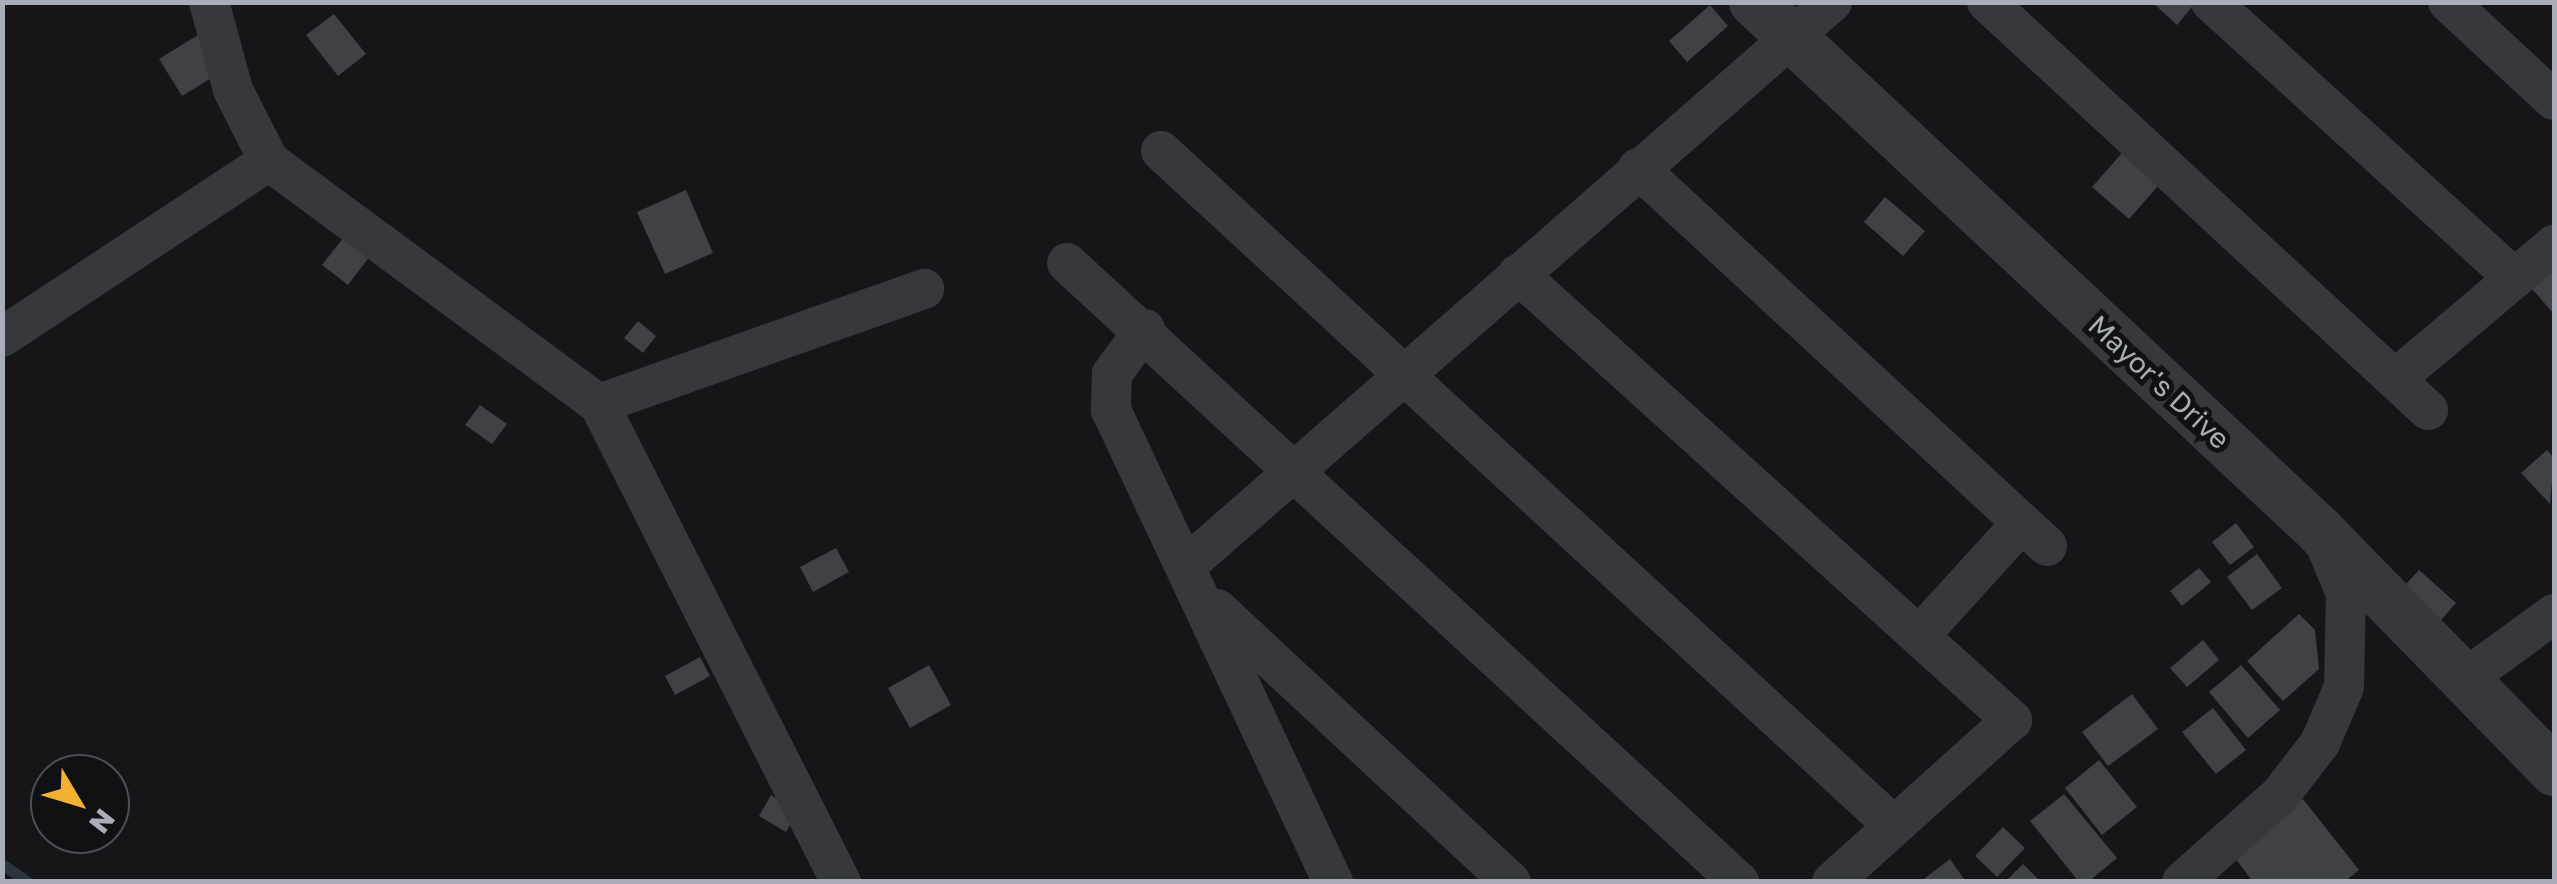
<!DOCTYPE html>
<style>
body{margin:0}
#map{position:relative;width:2557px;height:884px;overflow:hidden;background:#161618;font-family:"Golos Text",sans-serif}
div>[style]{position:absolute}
.stream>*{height:11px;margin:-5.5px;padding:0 5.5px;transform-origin:5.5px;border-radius:5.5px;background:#2c353c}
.building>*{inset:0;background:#404145}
.minor>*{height:40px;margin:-20px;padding:0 20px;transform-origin:20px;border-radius:20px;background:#37383d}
.tertiary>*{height:50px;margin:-25px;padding:0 25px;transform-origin:25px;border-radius:25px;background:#37383d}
span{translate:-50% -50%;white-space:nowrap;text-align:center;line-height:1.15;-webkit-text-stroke:10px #111113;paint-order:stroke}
.street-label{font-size:28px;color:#a8adb8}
.frame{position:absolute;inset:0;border:5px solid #a8adb8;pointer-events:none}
.north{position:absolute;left:30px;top:754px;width:100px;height:100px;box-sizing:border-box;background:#111113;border:2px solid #4d4f55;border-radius:50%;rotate:128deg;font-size:28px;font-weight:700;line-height:40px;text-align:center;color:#a8adb8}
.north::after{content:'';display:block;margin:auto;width:35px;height:45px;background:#f2b134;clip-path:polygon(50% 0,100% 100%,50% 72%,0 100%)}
</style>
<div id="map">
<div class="stream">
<div style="left:2px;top:864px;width:32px;rotate:35deg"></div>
</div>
<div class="building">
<div style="clip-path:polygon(2152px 2px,2196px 2px,2177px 25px)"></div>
<div style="clip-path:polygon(1710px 5px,1728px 26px,1687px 62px,1669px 41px)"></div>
<div style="clip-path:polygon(334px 14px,366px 54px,338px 76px,306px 35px)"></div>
<div style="clip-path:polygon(203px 32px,226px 69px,182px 96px,159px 59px)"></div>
<div style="clip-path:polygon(2122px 153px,2159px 185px,2129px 219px,2092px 187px)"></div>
<div style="clip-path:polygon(686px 190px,713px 253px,665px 274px,637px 212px)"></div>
<div style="clip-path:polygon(1885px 197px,1925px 231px,1903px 256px,1864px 222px)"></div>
<div style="clip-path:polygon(348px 232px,373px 252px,348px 285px,322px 265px)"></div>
<div style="clip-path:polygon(2554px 255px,2554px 314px,2525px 281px)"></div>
<div style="clip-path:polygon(638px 321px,656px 336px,643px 353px,624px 338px)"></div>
<div style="clip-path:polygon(480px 405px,507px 424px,492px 444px,465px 425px)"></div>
<div style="clip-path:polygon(2547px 450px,2554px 458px,2550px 504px,2521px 473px)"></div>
<div style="clip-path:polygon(2236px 523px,2254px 547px,2230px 565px,2212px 542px)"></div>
<div style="clip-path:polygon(836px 548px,849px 572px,813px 592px,800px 567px)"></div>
<div style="clip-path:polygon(2257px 554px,2282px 588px,2252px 610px,2227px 577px)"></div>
<div style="clip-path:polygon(2199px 568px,2211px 582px,2182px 606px,2170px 591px)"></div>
<div style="clip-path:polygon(2419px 570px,2456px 603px,2433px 629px,2396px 595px)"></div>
<div style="clip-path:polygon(2299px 614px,2315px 630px,2319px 669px,2283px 701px,2247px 661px)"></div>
<div style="clip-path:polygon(2203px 640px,2219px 660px,2187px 687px,2170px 668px)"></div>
<div style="clip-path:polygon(700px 657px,710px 676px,675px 695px,665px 676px)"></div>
<div style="clip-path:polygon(929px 665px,951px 705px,910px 728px,888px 688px)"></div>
<div style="clip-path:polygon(2241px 665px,2280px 710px,2248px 738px,2209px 692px)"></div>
<div style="clip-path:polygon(2132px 694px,2158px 729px,2108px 766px,2082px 732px)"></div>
<div style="clip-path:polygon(2213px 708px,2246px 750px,2216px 774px,2182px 732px)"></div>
<div style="clip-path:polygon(2099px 760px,2137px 807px,2102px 835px,2065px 788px)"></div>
<div style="clip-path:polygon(2064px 794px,2117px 858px,2088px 882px,2079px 882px,2030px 821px)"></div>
<div style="clip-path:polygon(771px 795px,798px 811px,786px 832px,759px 816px)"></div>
<div style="clip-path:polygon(2303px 799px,2359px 870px,2344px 882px,2253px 882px,2232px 854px)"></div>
<div style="clip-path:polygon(2003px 827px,2025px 848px,1997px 877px,1975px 856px)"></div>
<div style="clip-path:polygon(1950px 859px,1966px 882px,1920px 882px)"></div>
<div style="clip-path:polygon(2023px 864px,2041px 882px,2008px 879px)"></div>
</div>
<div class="minor">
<div style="left:209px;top:2px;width:91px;rotate:74.7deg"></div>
<div style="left:233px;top:90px;width:80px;rotate:63.1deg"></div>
<div style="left:269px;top:161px;width:410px;rotate:36.4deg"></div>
<div style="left:599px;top:404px;width:536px;rotate:63.15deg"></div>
<div style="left:1987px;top:2px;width:601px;rotate:42.77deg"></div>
<div style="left:2211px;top:2px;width:411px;rotate:42.3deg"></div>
<div style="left:2448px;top:2px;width:144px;rotate:42.8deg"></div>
<div style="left:1161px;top:151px;width:996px;rotate:42.64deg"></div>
<div style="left:1638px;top:168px;width:557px;rotate:42.74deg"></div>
<div style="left:1067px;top:263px;width:914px;rotate:42.65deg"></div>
<div style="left:1518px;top:274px;width:666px;rotate:42.08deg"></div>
<div style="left:2012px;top:720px;width:242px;rotate:138deg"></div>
<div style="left:1145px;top:329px;width:56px;rotate:126.3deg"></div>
<div style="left:1112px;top:374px;width:36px;rotate:92deg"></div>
<div style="left:1111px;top:410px;width:522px;rotate:64.81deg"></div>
<div style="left:2px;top:337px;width:320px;rotate:-33.4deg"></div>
<div style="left:2400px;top:375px;width:202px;rotate:-40.2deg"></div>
<div style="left:599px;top:404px;width:345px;rotate:-19.5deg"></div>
<div style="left:1188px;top:564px;width:855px;rotate:-41.11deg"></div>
<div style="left:1217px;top:609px;width:401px;rotate:42.9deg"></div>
<div style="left:1919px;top:636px;width:153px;rotate:-47.7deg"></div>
<div style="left:2470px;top:675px;width:104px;rotate:-36deg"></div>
<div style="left:2182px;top:882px;width:131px;rotate:-41.6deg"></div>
<div style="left:2280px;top:795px;width:66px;rotate:-52.4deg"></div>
<div style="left:2320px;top:743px;width:61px;rotate:-66.8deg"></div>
<div style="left:2344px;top:687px;width:93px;rotate:-88.8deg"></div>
<div style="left:2346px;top:594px;width:55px;rotate:-112.4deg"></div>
</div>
<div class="tertiary">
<div style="left:1754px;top:2px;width:773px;rotate:43.06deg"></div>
<div style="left:2319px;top:530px;width:337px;rotate:45.7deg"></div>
</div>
<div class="street-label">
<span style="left:2159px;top:382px;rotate:43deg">Mayor's Drive</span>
</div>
<div class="frame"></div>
<div class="north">N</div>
</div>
